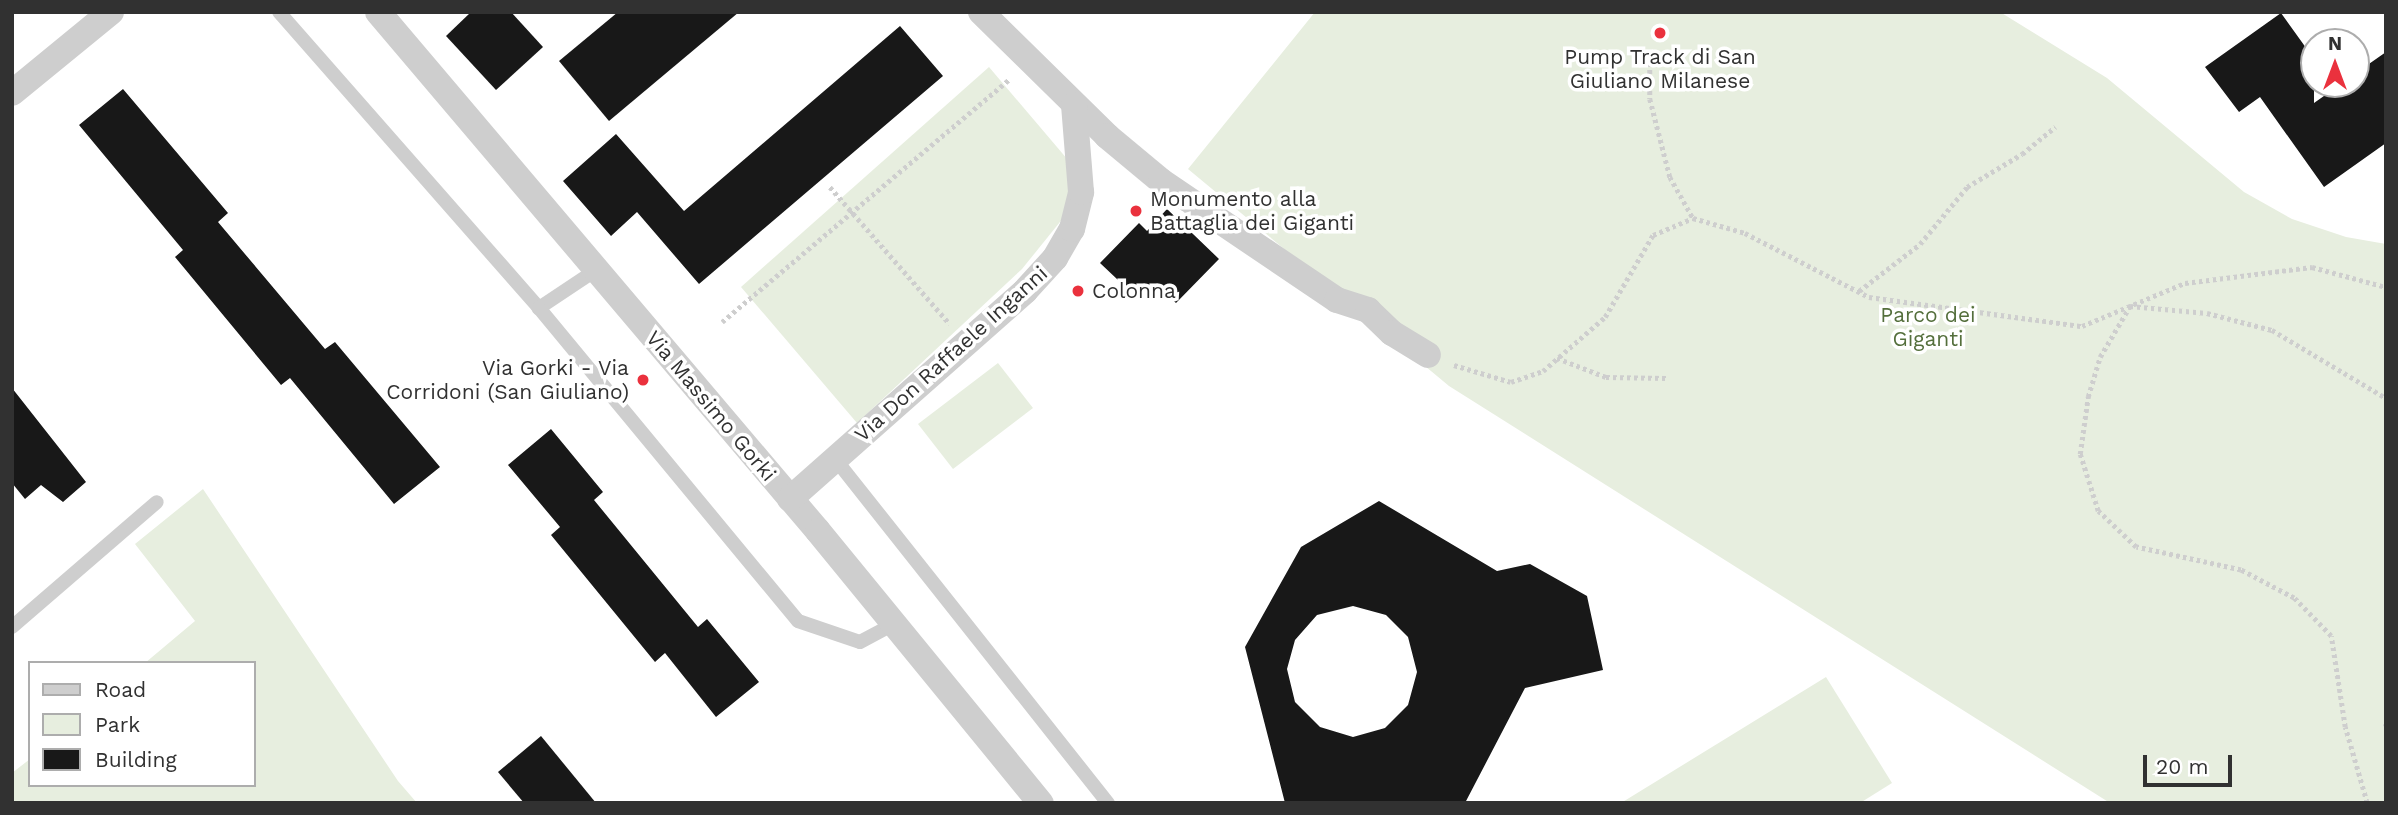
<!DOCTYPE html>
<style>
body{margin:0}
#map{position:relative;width:2398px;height:815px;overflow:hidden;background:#fff;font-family:"Work Sans",sans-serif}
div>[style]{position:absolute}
.green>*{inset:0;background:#e7eedf}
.building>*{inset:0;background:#181818}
.path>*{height:4.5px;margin-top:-2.25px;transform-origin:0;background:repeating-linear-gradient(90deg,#cecece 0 3.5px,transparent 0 7px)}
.service>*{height:14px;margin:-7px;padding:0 7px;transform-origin:7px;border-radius:7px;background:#cecece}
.minor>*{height:26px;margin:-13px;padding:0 13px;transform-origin:13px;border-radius:13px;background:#cecece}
.dots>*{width:19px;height:19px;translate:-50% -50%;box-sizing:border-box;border:4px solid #fff;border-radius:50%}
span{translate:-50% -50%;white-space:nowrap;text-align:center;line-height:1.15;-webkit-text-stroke:7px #fff;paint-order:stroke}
.poi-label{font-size:21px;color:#313131}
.left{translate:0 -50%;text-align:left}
.right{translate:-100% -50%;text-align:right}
.park-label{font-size:21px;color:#546f3c}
.street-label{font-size:21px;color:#313131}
.frame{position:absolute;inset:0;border:14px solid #313131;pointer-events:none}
.legend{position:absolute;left:28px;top:661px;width:228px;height:126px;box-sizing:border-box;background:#fff;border:2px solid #adadad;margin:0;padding:9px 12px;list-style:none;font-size:21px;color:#313131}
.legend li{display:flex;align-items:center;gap:14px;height:35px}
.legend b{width:35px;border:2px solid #adadad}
.north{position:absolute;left:2300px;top:28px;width:70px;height:70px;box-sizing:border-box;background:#fff;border:2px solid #adadad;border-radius:50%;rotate:0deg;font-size:19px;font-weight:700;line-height:28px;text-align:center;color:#313131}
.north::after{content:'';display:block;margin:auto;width:24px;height:32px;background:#ea313d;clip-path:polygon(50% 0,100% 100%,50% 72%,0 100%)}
.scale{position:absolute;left:2143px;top:755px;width:89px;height:32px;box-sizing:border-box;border:4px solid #313131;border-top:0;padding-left:9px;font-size:21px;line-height:24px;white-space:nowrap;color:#313131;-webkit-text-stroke:5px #fff;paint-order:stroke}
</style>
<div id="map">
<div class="green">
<div style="clip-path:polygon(1315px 12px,2000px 12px,2107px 78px,2244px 192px,2292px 219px,2346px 237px,2386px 244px,2386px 803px,2110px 803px,1449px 386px,1188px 169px)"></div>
<div style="clip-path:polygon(989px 67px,1068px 160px,1072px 180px,1064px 217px,1022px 269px,857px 423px,741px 287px)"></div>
<div style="clip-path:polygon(998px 363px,1033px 408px,953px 469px,918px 424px)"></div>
<div style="clip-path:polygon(203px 489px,398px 781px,417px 803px,12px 803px,12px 773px,30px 759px,30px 785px,254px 785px,254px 663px,145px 663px,195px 621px,135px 544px)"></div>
<div style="clip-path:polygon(1826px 677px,1892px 783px,1860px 803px,1621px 803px)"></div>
</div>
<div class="building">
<div style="clip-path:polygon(471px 12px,511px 12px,543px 47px,496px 90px,446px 36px)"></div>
<div style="clip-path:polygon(618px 12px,739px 12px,609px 121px,559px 61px)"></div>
<div style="clip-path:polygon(2281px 13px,2314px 59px,2314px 103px,2341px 84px,2356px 84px,2356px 73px,2386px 52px,2386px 143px,2324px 187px,2260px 97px,2239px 112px,2205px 67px)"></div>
<div style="clip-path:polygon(900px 26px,943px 76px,699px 284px,637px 212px,611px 236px,563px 181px,616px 134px,684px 211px)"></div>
<div style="clip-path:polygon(123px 89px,228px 213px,218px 222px,325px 349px,335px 342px,440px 467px,394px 504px,290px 378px,281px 385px,175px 257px,183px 250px,79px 125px)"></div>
<div style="clip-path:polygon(1167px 209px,1219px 259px,1176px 303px,1164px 292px,1155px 301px,1144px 289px,1136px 297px,1100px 263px,1139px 223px,1147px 231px)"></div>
<div style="clip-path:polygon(12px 388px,86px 482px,63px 502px,41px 485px,25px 499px,12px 483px)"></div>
<div style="clip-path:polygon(551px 429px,603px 492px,594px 500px,698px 627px,707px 619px,759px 682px,716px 717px,665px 653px,655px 662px,551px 535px,560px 527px,508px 465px)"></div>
<div style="clip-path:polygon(evenodd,1379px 501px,1497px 571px,1530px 564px,1587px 596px,1603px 670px,1525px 688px,1465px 803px,1285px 803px,1245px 647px,1301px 547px,1379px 501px,1353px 606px,1386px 615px,1408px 637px,1417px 672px,1408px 705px,1385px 728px,1353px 737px,1320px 727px,1295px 702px,1287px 669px,1295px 640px,1317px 615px,1353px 606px)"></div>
<div style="clip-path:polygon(541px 736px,596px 803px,524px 803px,498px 772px)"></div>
</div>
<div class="path">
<div style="left:1650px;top:63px;width:36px;rotate:90deg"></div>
<div style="left:1650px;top:99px;width:81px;rotate:75.6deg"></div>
<div style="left:1670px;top:177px;width:47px;rotate:60.7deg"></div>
<div style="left:830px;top:187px;width:182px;rotate:48.8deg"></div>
<div style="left:1859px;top:291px;width:77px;rotate:-37.6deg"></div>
<div style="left:1920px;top:244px;width:74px;rotate:-50.5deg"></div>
<div style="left:1967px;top:187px;width:64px;rotate:-31deg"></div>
<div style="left:2022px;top:154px;width:43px;rotate:-39.3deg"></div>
<div style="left:722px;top:322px;width:377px;rotate:-40.2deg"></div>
<div style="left:1557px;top:358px;width:53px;rotate:21.2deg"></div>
<div style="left:1606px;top:377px;width:60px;rotate:1deg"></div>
<div style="left:1454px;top:365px;width:59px;rotate:16.6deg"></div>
<div style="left:1511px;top:382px;width:34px;rotate:-19deg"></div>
<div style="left:1543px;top:371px;width:82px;rotate:-41.1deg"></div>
<div style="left:1605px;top:317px;width:95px;rotate:-59.7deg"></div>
<div style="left:1653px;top:235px;width:43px;rotate:-23deg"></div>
<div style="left:1693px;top:218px;width:54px;rotate:16.1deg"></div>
<div style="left:1745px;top:233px;width:140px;rotate:27.3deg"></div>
<div style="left:1869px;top:297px;width:215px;rotate:7.8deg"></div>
<div style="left:2082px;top:326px;width:112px;rotate:-22.7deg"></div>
<div style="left:2185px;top:283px;width:128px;rotate:-7.2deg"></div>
<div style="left:2312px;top:267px;width:77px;rotate:15.1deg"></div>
<div style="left:2386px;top:724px;width:2px;rotate:90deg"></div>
<div style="left:2367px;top:803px;width:79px;rotate:-106.1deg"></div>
<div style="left:2345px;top:727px;width:92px;rotate:-98.7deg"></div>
<div style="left:2331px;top:636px;width:53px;rotate:-134.2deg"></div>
<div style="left:2294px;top:598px;width:60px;rotate:-152.2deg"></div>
<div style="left:2241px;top:570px;width:107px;rotate:-167.6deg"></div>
<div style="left:2136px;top:547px;width:52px;rotate:-136.5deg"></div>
<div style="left:2098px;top:511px;width:60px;rotate:-107.5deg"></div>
<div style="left:2080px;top:454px;width:58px;rotate:-82deg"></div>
<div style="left:2088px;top:397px;width:42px;rotate:-73.3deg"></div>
<div style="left:2100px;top:357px;width:59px;rotate:-59.5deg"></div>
<div style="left:2130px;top:306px;width:77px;rotate:5.2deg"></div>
<div style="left:2207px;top:313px;width:67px;rotate:14.7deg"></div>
<div style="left:2272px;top:330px;width:133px;rotate:30.8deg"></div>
</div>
<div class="service">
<div style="left:279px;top:12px;width:394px;rotate:48.7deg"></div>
<div style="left:596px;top:270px;width:69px;rotate:146.3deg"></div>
<div style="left:539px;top:308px;width:406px;rotate:50.4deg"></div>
<div style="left:798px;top:621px;width:65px;rotate:18.7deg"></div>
<div style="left:860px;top:642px;width:38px;rotate:-28deg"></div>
<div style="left:836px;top:460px;width:438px;rotate:51.6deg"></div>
<div style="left:12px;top:627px;width:191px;rotate:-40.8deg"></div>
</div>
<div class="minor">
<div style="left:378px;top:12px;width:680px;rotate:49.71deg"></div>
<div style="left:818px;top:531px;width:352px;rotate:50.7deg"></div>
<div style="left:981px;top:12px;width:177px;rotate:44.5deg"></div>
<div style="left:1107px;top:136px;width:70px;rotate:39.8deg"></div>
<div style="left:1161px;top:181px;width:212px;rotate:34.1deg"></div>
<div style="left:1337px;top:300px;width:33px;rotate:18deg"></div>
<div style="left:1368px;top:310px;width:33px;rotate:44deg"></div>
<div style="left:1392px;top:333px;width:42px;rotate:31.4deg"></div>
<div style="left:12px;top:93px;width:128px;rotate:-39.3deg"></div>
<div style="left:790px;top:499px;width:314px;rotate:-41.5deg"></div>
<div style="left:1025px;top:291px;width:45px;rotate:-47.7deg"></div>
<div style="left:1055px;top:258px;width:34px;rotate:-60deg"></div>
<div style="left:1072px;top:229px;width:38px;rotate:-76deg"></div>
<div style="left:1081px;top:192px;width:87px;rotate:-94.6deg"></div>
</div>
<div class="dots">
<div style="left:1660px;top:33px;background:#ea313d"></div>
<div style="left:1136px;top:211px;background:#ea313d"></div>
<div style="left:1078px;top:291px;background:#ea313d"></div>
<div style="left:643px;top:380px;background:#ea313d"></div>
</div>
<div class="poi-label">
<span style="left:1660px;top:69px">Pump Track di San<br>Giuliano Milanese</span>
<span class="left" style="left:1150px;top:211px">Monumento alla<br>Battaglia dei Giganti</span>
<span class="left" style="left:1092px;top:291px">Colonna</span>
<span class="right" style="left:629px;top:380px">Via Gorki - Via<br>Corridoni (San Giuliano)</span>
</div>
<div class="park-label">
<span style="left:1928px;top:327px">Parco dei<br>Giganti</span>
</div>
<div class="street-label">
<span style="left:951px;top:354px;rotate:-42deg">Via Don Raffaele Inganni</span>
<span style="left:711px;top:406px;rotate:50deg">Via Massimo Gorki</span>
</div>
<div class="frame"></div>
<ul class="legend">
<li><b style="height:9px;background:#cecece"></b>Road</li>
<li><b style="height:19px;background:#e7eedf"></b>Park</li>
<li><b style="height:19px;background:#181818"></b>Building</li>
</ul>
<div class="north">N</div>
<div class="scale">20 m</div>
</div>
